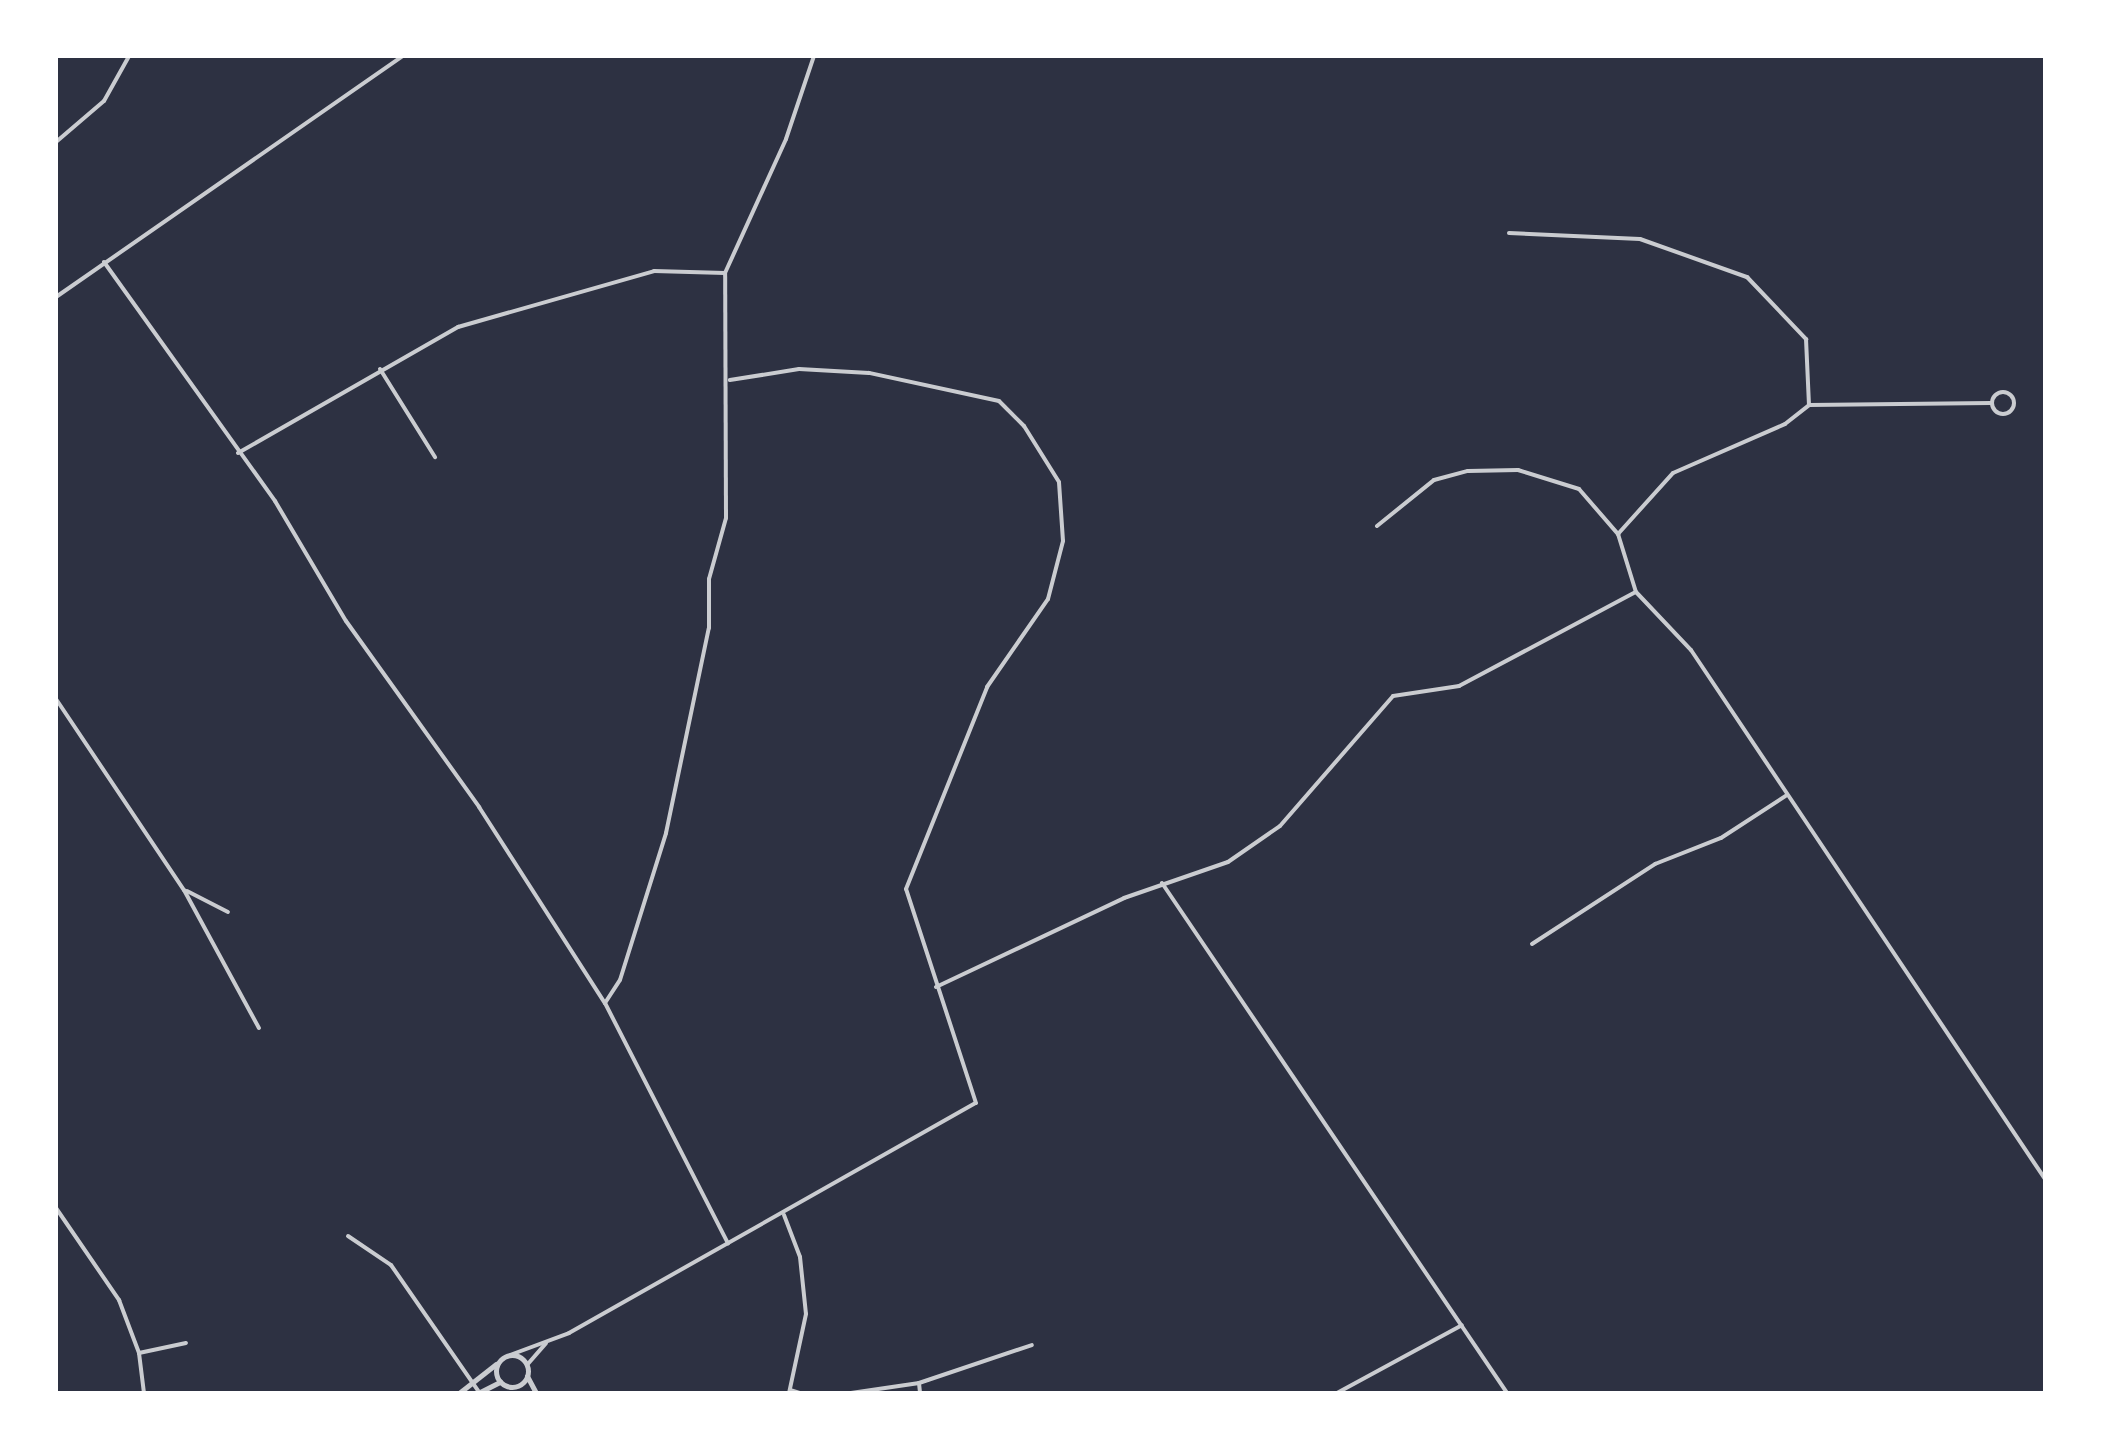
<!DOCTYPE html>
<style>
body{margin:0}
#map{position:relative;width:2101px;height:1449px;overflow:hidden;background:#2d3142;font-family:"Titillium Web",sans-serif}
div>[style]{position:absolute}
.minor>*{height:4px;margin:-2px;padding:0 2px;transform-origin:2px;border-radius:2px;background:#caccd0}
.minor>.ring{margin:-2px;padding:0;box-sizing:content-box;background:none;border:4px solid #caccd0;border-radius:50%}
.tertiary>*{height:5px;margin:-2.5px;padding:0 2.5px;transform-origin:2.5px;border-radius:2.5px;background:#caccd0}
.tertiary>.ring{margin:-2.5px;padding:0;box-sizing:content-box;background:none;border:5px solid #caccd0;border-radius:50%}
span{translate:-50% -50%;white-space:nowrap;text-align:center;line-height:1.15;-webkit-text-stroke:8px #fff;paint-order:stroke}
.frame{position:absolute;inset:0;border:58px solid #fff;pointer-events:none}
</style>
<div id="map">
<div class="minor">
<div style="left:56px;top:142px;width:63px;rotate:-40.5deg"></div>
<div style="left:104px;top:101px;width:51px;rotate:-60.9deg"></div>
<div style="left:1509px;top:233px;width:131px;rotate:2.6deg"></div>
<div style="left:1640px;top:239px;width:114px;rotate:19.6deg"></div>
<div style="left:1747px;top:277px;width:86px;rotate:46.4deg"></div>
<div style="left:1806px;top:339px;width:66px;rotate:87.4deg"></div>
<div style="left:104px;top:262px;width:294px;rotate:54.4deg"></div>
<div style="left:275px;top:501px;width:139px;rotate:59.4deg"></div>
<div style="left:346px;top:621px;width:229px;rotate:54.4deg"></div>
<div style="left:479px;top:807px;width:233px;rotate:57.3deg"></div>
<div style="left:605px;top:1003px;width:270px;rotate:62.9deg"></div>
<div style="left:56px;top:297px;width:422px;rotate:-34.8deg"></div>
<div style="left:380px;top:369px;width:104px;rotate:58deg"></div>
<div class="ring" style="left:1992px;top:392px;width:18px;height:18px"></div>
<div style="left:1809px;top:405px;width:182px;rotate:-0.6deg"></div>
<div style="left:238px;top:453px;width:254px;rotate:-29.8deg"></div>
<div style="left:458px;top:327px;width:204px;rotate:-15.9deg"></div>
<div style="left:654px;top:271px;width:71px;rotate:1.6deg"></div>
<div style="left:1377px;top:526px;width:73px;rotate:-38.9deg"></div>
<div style="left:1434px;top:480px;width:35px;rotate:-15deg"></div>
<div style="left:1468px;top:471px;width:50px;rotate:-1.1deg"></div>
<div style="left:1518px;top:470px;width:64px;rotate:17.3deg"></div>
<div style="left:1579px;top:489px;width:60px;rotate:49.1deg"></div>
<div style="left:1618px;top:534px;width:61px;rotate:72.8deg"></div>
<div style="left:1636px;top:592px;width:80px;rotate:46.5deg"></div>
<div style="left:1691px;top:650px;width:637px;rotate:56.21deg"></div>
<div style="left:1618px;top:534px;width:82px;rotate:-48deg"></div>
<div style="left:1673px;top:473px;width:122px;rotate:-23.6deg"></div>
<div style="left:1785px;top:424px;width:31px;rotate:-38deg"></div>
<div style="left:56px;top:699px;width:230px;rotate:56.2deg"></div>
<div style="left:184px;top:890px;width:157px;rotate:61.5deg"></div>
<div style="left:1162px;top:883px;width:616px;rotate:55.92deg"></div>
<div style="left:187px;top:891px;width:46px;rotate:27.1deg"></div>
<div style="left:1532px;top:944px;width:147px;rotate:-33deg"></div>
<div style="left:1655px;top:864px;width:71px;rotate:-21.5deg"></div>
<div style="left:1721px;top:838px;width:79px;rotate:-33.1deg"></div>
<div style="left:936px;top:987px;width:208px;rotate:-25.3deg"></div>
<div style="left:1124px;top:898px;width:110px;rotate:-19.1deg"></div>
<div style="left:1228px;top:862px;width:63px;rotate:-34.7deg"></div>
<div style="left:1280px;top:826px;width:172px;rotate:-49deg"></div>
<div style="left:1393px;top:696px;width:67px;rotate:-8.6deg"></div>
<div style="left:1459px;top:686px;width:200px;rotate:-28deg"></div>
<div style="left:605px;top:1003px;width:27px;rotate:-57deg"></div>
<div style="left:620px;top:980px;width:154px;rotate:-72.6deg"></div>
<div style="left:666px;top:833px;width:209px;rotate:-78.2deg"></div>
<div style="left:709px;top:628px;width:49px;rotate:-90deg"></div>
<div style="left:709px;top:579px;width:63px;rotate:-74.4deg"></div>
<div style="left:726px;top:518px;width:245px;rotate:-90.2deg"></div>
<div style="left:725px;top:273px;width:147px;rotate:-65.5deg"></div>
<div style="left:786px;top:139px;width:88px;rotate:-71.4deg"></div>
<div style="left:56px;top:1208px;width:112px;rotate:55.6deg"></div>
<div style="left:119px;top:1300px;width:57px;rotate:69.3deg"></div>
<div style="left:139px;top:1353px;width:40px;rotate:82.9deg"></div>
<div style="left:784px;top:1215px;width:45px;rotate:69.1deg"></div>
<div style="left:800px;top:1257px;width:57px;rotate:84deg"></div>
<div style="left:806px;top:1314px;width:81px;rotate:102.1deg"></div>
<div style="left:348px;top:1236px;width:52px;rotate:34deg"></div>
<div style="left:391px;top:1265px;width:155px;rotate:55.3deg"></div>
<div style="left:139px;top:1353px;width:48px;rotate:-12deg"></div>
<div style="left:510px;top:1355px;width:63px;rotate:-20.4deg"></div>
<div style="left:569px;top:1333px;width:467px;rotate:-29.5deg"></div>
<div style="left:976px;top:1103px;width:225px;rotate:-108.1deg"></div>
<div style="left:906px;top:889px;width:218px;rotate:-68.1deg"></div>
<div style="left:987px;top:687px;width:107px;rotate:-55.3deg"></div>
<div style="left:1048px;top:599px;width:60px;rotate:-75.5deg"></div>
<div style="left:1063px;top:541px;width:59px;rotate:-93.9deg"></div>
<div style="left:1059px;top:482px;width:66px;rotate:-122deg"></div>
<div style="left:1024px;top:426px;width:35px;rotate:-135deg"></div>
<div style="left:999px;top:401px;width:133px;rotate:-167.8deg"></div>
<div style="left:869px;top:373px;width:70px;rotate:-176.7deg"></div>
<div style="left:799px;top:369px;width:70px;rotate:170.9deg"></div>
<div style="left:527px;top:1365px;width:29px;rotate:-49deg"></div>
<div style="left:919px;top:1383px;width:10px;rotate:84deg"></div>
<div style="left:790px;top:1390px;width:10px;rotate:17deg"></div>
<div style="left:851px;top:1393px;width:69px;rotate:-8.4deg"></div>
<div style="left:919px;top:1383px;width:119px;rotate:-18.6deg"></div>
<div style="left:1337px;top:1393px;width:142px;rotate:-28.5deg"></div>
</div>
<div class="tertiary">
<div class="ring" style="left:496px;top:1355px;width:27px;height:27px"></div>
<div style="left:527px;top:1376px;width:19px;rotate:62deg"></div>
<div style="left:459px;top:1393px;width:47px;rotate:-38.1deg"></div>
<div style="left:478px;top:1393px;width:25px;rotate:-27deg"></div>
</div>
<div class="frame"></div>
</div>
